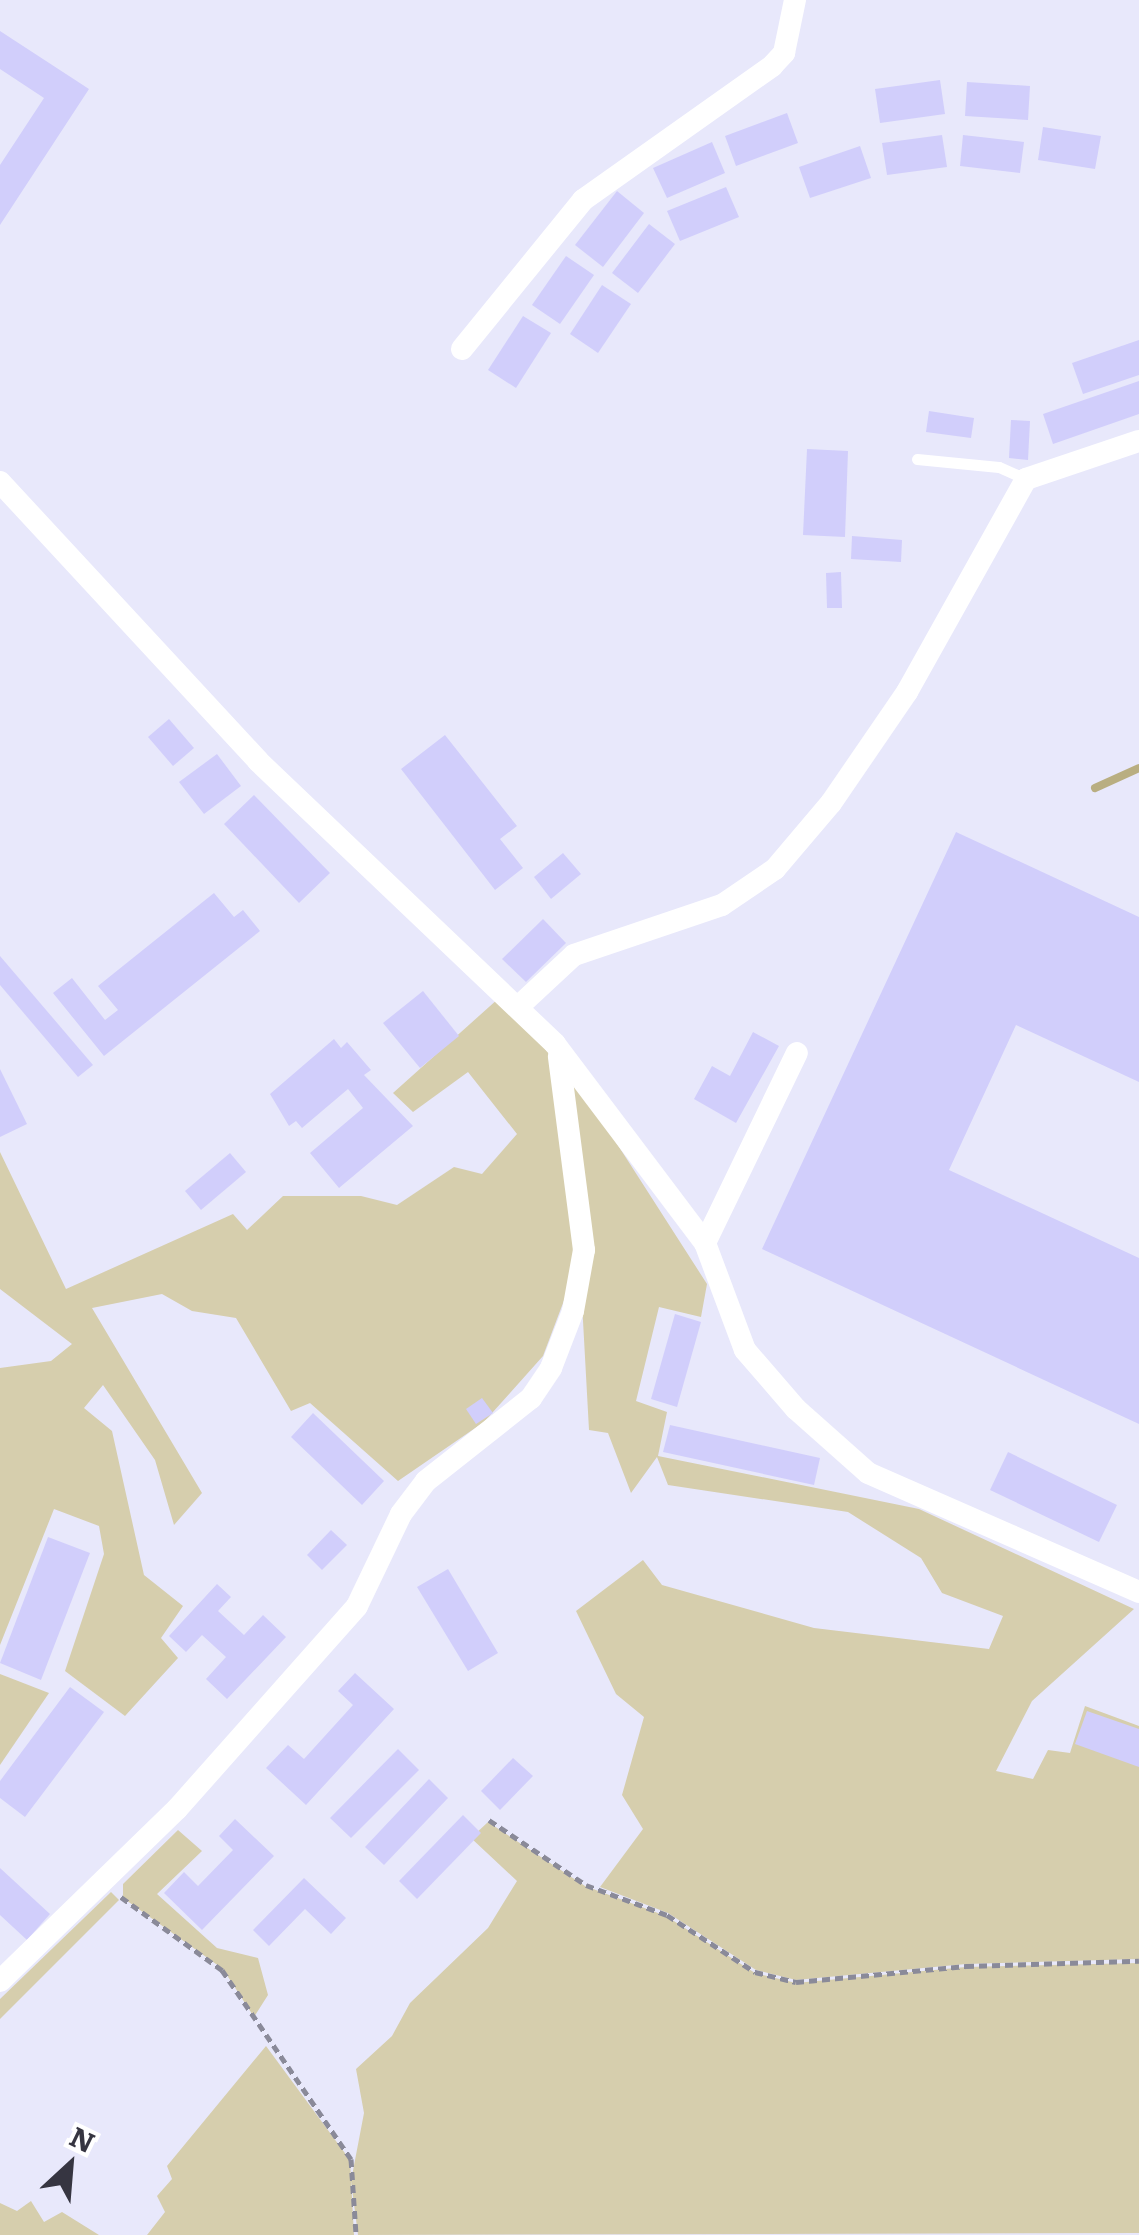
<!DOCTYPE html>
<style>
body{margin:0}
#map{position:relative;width:1139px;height:2235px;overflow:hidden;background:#e8e8fb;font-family:Literata,serif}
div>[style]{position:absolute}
.green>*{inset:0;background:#d6cead}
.stream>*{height:8px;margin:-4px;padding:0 4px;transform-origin:4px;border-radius:4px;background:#b9ae81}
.building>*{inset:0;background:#d1cefb}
.path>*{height:5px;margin-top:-2.5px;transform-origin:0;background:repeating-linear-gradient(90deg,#8a8a99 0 8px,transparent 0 13px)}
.service>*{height:11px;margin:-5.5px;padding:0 5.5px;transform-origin:5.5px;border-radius:5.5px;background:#fff}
.minor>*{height:22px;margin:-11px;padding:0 11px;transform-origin:11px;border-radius:11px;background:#fff}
span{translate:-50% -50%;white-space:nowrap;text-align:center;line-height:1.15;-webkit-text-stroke:9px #fff;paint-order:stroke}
.north{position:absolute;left:20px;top:2115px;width:100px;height:100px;-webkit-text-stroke:8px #fff;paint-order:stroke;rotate:26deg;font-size:28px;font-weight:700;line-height:40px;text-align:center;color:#363541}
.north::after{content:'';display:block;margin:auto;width:35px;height:45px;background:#363541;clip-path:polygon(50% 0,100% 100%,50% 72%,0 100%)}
</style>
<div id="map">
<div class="green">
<div style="clip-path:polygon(499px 998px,549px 1049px,578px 1221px,574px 1274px,543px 1356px,484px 1422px,398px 1481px,310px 1403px,291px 1411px,236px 1318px,192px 1311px,162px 1294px,92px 1308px,202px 1493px,174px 1525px,155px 1460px,103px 1385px,84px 1408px,112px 1431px,144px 1575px,183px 1606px,161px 1638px,178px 1658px,125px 1716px,65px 1671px,104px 1554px,99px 1526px,54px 1509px,0 1645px,0 1368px,51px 1361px,72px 1344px,0 1289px,0 1152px,66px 1289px,233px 1214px,247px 1230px,283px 1196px,361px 1196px,397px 1205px,454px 1167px,482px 1174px,517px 1134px,468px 1072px,413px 1112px,393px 1093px)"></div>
<div style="clip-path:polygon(578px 1083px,707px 1284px,701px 1317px,659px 1307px,636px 1401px,667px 1412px,658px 1456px,919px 1509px,1134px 1609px,1032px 1701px,996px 1771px,1033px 1779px,1048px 1750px,1070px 1753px,1085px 1706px,1139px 1726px,1139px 1959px,966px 1964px,796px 1980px,756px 1970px,668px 1913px,600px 1887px,643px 1829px,622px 1795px,644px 1717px,616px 1694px,576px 1611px,643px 1560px,662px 1585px,814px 1628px,989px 1649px,1003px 1616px,942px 1593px,921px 1558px,848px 1512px,668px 1485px,657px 1457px,631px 1493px,608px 1433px,589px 1430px,570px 1084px)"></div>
<div style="clip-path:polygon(0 1674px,49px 1693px,0 1765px)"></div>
<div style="clip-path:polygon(488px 1822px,585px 1886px,666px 1916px,755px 1973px,796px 1983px,966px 1967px,1139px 1963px,1139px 2233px,358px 2235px,351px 2181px,364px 2113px,356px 2069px,392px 2036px,410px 2003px,488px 1928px,517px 1881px,471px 1838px)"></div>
<div style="clip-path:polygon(178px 1830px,202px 1851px,157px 1894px,217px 1948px,258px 1958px,268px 1995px,254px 2017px,223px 1969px,123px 1898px,123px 1884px)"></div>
<div style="clip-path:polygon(111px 1892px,119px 1900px,0 2019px,0 1999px)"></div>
<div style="clip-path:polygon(266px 2046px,350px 2160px,354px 2235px,147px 2235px,165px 2212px,157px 2196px,172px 2179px,167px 2166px)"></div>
<div style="clip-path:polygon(31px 2201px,44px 2222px,62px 2212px,99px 2235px,0 2235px,0 2203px,17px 2211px)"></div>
</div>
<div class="stream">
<div style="left:1095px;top:788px;width:48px;rotate:-24.4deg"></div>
</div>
<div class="building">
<div style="clip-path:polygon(0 31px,89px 89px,0 225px,0 165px,44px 98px,0 69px)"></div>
<div style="clip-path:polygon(940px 80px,945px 114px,880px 123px,875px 89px)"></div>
<div style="clip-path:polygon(967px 82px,1030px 86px,1028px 120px,965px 116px)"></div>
<div style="clip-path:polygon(787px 113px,798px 143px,736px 166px,725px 136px)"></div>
<div style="clip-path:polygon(1043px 127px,1101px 136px,1095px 169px,1038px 160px)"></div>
<div style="clip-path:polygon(942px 135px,947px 167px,887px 175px,882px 143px)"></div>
<div style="clip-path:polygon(963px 135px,1024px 142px,1020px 173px,960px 166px)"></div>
<div style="clip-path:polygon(712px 142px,725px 173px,667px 198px,653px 168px)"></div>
<div style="clip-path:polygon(860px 146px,871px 178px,810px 198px,799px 167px)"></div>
<div style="clip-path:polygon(726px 187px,739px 217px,680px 241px,667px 211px)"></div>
<div style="clip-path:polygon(617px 191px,644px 213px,603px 267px,575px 245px)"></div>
<div style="clip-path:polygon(649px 224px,675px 244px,638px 293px,612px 273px)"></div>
<div style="clip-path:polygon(566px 256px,594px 275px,560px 324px,532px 305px)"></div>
<div style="clip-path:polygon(602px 285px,631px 304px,598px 353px,570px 334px)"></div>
<div style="clip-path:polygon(523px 316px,551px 333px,516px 388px,488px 370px)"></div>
<div style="clip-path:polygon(1139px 340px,1139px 375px,1083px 394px,1072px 363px)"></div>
<div style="clip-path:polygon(1139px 381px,1139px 414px,1053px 444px,1043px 414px)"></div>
<div style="clip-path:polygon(929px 411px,974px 418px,971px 438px,926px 432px)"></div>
<div style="clip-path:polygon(1011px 420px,1030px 421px,1028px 460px,1009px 458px)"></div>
<div style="clip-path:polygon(807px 449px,848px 451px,845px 537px,803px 535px)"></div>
<div style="clip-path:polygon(852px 536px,902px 540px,901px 562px,851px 559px)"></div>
<div style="clip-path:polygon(841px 572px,842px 608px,827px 608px,826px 573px)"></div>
<div style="clip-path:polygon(169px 719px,194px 748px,173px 766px,148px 737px)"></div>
<div style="clip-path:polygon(445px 735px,517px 826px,500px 839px,523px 868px,495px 890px,401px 769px)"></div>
<div style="clip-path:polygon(217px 754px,241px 786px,204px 814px,179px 782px)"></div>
<div style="clip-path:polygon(254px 795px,330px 873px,299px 903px,224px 824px)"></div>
<div style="clip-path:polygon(956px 832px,1139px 917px,1139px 1082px,1016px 1025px,949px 1170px,1139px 1258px,1139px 1424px,762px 1249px)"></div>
<div style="clip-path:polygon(563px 853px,581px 874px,551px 899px,534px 877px)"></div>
<div style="clip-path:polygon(214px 893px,234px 917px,243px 910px,260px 931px,104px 1056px,53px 993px,72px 978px,105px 1020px,118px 1010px,98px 986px)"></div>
<div style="clip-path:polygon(543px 919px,566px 943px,526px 982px,502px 959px)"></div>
<div style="clip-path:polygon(0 956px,93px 1065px,78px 1077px,0 985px)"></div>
<div style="clip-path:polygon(423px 991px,459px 1036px,420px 1068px,383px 1023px)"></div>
<div style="clip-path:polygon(753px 1032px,779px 1046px,736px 1123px,694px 1099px,712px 1066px,730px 1076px)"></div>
<div style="clip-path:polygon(334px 1039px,341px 1048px,347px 1042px,371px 1070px,364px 1075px,413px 1126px,339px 1188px,310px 1153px,363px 1108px,348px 1089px,302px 1128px,296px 1121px,289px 1126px,270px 1094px)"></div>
<div style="clip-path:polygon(0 1069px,27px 1124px,0 1137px)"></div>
<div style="clip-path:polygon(230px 1153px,246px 1172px,201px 1210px,185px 1191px)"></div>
<div style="clip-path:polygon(675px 1314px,701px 1322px,677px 1407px,651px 1399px)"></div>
<div style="clip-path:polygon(482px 1398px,493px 1413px,476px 1424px,466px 1409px)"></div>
<div style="clip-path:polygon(313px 1413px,384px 1481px,362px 1505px,291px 1437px)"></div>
<div style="clip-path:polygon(670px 1425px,820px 1458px,814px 1485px,663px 1452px)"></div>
<div style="clip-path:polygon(1008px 1452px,1117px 1505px,1099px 1542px,990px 1490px)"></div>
<div style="clip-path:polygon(331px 1530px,347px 1545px,322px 1570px,307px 1555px)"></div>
<div style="clip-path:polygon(48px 1537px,90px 1553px,41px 1680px,0 1663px)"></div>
<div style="clip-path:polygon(448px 1569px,498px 1653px,468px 1671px,417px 1587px)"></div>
<div style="clip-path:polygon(217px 1584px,231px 1597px,218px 1611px,244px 1635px,263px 1615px,286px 1637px,227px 1699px,206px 1679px,226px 1657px,202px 1635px,186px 1652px,169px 1636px)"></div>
<div style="clip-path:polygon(355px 1673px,394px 1709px,306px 1805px,266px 1768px,288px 1745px,304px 1759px,353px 1705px,338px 1691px)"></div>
<div style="clip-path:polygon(70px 1687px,104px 1712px,25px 1817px,0 1798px,0 1781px)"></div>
<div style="clip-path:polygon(1087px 1711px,1139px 1729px,1139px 1767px,1075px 1744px)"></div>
<div style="clip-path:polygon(398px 1749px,419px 1770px,351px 1838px,330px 1818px)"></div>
<div style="clip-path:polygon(513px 1758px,533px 1776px,500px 1810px,481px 1791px)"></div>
<div style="clip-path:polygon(429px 1779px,448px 1798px,384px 1865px,365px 1847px)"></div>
<div style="clip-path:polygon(463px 1815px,481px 1833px,417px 1899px,399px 1881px)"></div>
<div style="clip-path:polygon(235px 1819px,274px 1856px,202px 1930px,164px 1893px,184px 1872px,198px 1886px,233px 1850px,219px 1836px)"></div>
<div style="clip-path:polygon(0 1868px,50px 1914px,27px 1940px,0 1915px)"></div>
<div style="clip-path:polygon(304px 1878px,346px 1918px,331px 1934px,305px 1909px,269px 1946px,253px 1930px)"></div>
</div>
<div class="path">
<div style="left:489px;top:1820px;width:117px;rotate:33.8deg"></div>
<div style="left:586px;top:1885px;width:86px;rotate:20.3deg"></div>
<div style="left:667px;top:1915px;width:105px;rotate:32.9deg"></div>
<div style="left:755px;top:1972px;width:42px;rotate:13.7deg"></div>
<div style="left:796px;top:1982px;width:171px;rotate:-5.4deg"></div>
<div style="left:966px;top:1966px;width:173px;rotate:-1.7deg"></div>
<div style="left:121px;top:1897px;width:125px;rotate:35.9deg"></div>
<div style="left:222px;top:1970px;width:229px;rotate:55.7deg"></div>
<div style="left:351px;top:2159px;width:76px;rotate:86.2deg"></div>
</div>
<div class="service">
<div style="left:917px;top:459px;width:82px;rotate:5.6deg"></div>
<div style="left:999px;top:467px;width:30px;rotate:24deg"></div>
</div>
<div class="minor">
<div style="left:462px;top:349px;width:192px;rotate:-50.9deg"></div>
<div style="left:583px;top:200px;width:232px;rotate:-35.3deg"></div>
<div style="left:772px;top:66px;width:18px;rotate:-47deg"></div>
<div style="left:784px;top:53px;width:54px;rotate:-78.3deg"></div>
<div style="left:0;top:482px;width:380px;rotate:47.2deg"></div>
<div style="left:258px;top:761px;width:410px;rotate:43.6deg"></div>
<div style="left:555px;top:1044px;width:249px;rotate:53deg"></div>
<div style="left:705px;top:1243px;width:114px;rotate:69.5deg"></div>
<div style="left:745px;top:1350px;width:78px;rotate:49.2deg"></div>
<div style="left:796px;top:1409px;width:96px;rotate:41.6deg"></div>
<div style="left:868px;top:1473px;width:296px;rotate:23.7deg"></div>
<div style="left:518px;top:1007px;width:76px;rotate:-42.9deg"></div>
<div style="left:574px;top:955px;width:156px;rotate:-18.7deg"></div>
<div style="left:722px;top:905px;width:64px;rotate:-34.2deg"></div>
<div style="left:775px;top:869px;width:87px;rotate:-49.7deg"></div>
<div style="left:831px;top:803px;width:135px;rotate:-55.6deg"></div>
<div style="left:907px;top:692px;width:244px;rotate:-60.8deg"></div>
<div style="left:1026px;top:479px;width:119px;rotate:-18.6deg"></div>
<div style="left:705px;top:1243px;width:211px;rotate:-64.2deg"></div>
<div style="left:0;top:1981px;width:247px;rotate:-44.2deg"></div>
<div style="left:177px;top:1809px;width:271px;rotate:-48.4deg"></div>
<div style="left:357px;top:1606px;width:102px;rotate:-64.4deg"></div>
<div style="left:401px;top:1514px;width:41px;rotate:-52.9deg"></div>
<div style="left:426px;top:1481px;width:134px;rotate:-38.3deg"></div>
<div style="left:531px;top:1398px;width:36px;rotate:-56deg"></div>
<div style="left:551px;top:1368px;width:61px;rotate:-68.9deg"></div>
<div style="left:573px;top:1311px;width:62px;rotate:-79.8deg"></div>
<div style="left:584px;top:1250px;width:195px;rotate:-97.4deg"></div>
</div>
<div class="north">N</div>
</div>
